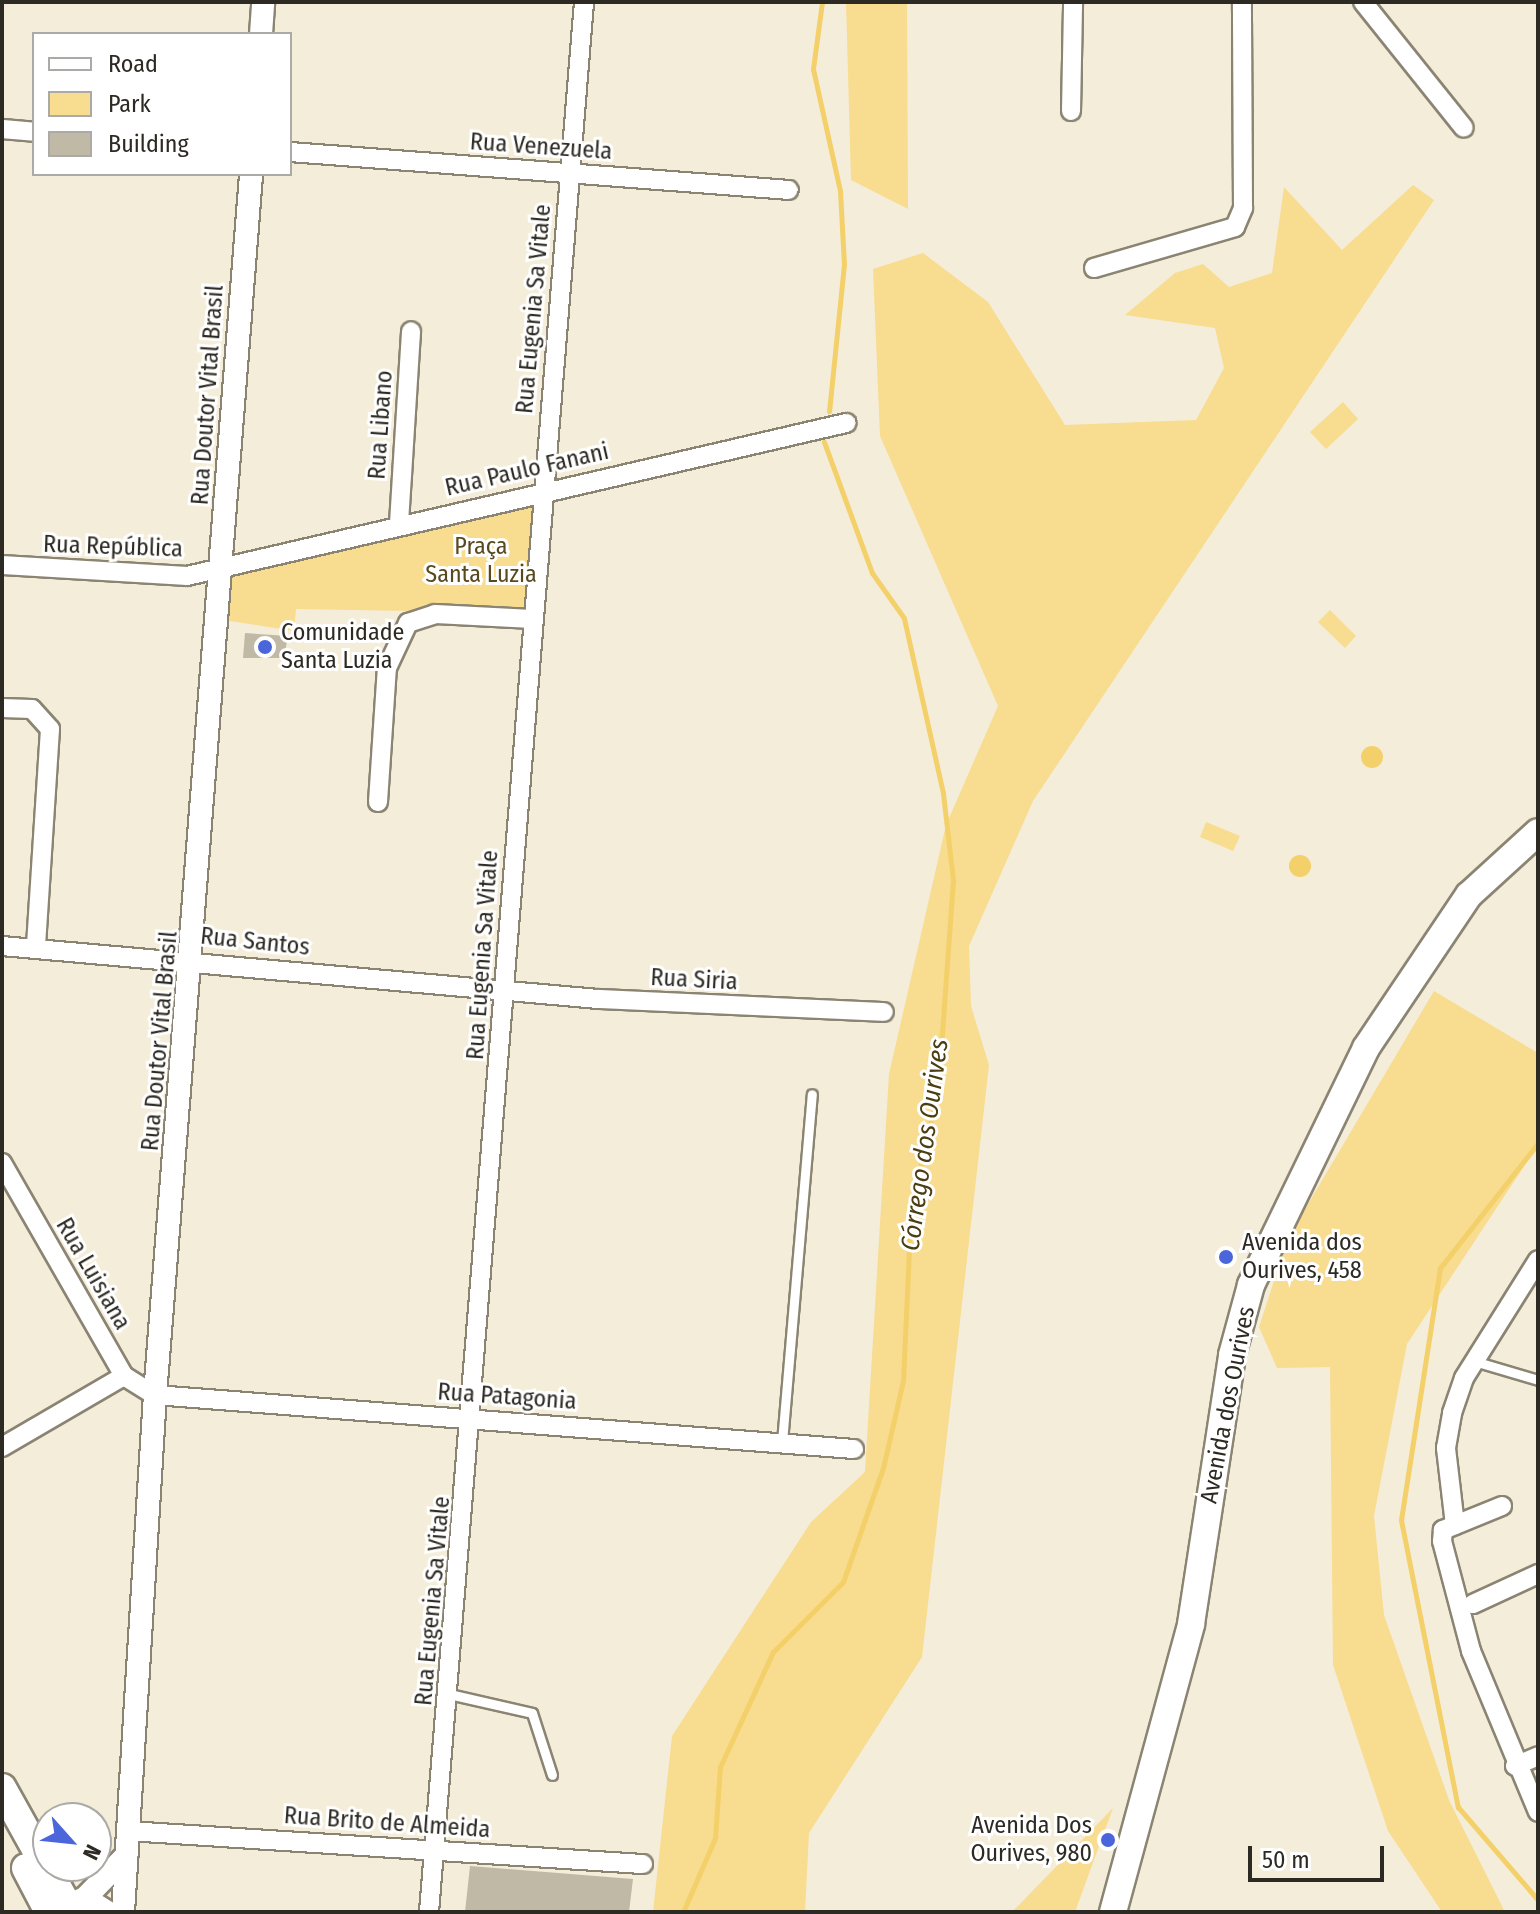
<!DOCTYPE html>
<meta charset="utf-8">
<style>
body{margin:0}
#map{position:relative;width:1540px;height:1914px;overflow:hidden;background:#f4edd9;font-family:"Fira Sans Condensed",sans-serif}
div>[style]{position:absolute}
.green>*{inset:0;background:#f8dc90}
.water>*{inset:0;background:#f4d06a}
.round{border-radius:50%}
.stream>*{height:5px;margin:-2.5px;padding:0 2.5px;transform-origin:2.5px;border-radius:2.5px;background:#f4d06a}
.building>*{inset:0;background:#c0b9a6}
.roads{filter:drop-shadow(2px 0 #8b8473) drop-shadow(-2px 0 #8b8473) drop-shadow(0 2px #8b8473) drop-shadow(0 -2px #8b8473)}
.service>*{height:9px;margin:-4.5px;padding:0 4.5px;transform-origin:4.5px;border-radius:4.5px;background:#fff}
.minor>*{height:18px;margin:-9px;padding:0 9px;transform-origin:9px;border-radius:9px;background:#fff}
.tertiary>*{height:22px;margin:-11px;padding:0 11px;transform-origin:11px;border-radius:11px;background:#fff}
.secondary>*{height:26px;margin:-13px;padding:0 13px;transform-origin:13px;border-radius:13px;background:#fff}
.primary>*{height:28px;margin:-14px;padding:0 14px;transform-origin:14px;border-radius:14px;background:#fff}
.dots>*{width:22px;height:22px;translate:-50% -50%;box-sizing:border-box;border:4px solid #fff;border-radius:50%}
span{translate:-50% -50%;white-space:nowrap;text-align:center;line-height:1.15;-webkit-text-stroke:6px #fff;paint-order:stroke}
.street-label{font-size:24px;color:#2d2a23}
.park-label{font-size:24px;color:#58491f}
.poi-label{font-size:24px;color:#2d2a23}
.left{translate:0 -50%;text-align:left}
.right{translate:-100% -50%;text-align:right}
.water-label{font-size:26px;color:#4c3e12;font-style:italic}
.frame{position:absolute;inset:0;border:4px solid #2d2a23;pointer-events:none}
.legend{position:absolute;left:32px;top:32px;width:260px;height:144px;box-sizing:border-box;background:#fff;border:2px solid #abaaa7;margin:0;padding:10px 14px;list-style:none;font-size:24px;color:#2d2a23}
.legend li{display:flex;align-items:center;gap:16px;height:40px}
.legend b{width:40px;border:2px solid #abaaa7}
.north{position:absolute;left:32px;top:1802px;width:80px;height:80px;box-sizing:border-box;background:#fff;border:2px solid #abaaa7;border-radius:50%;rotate:117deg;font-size:22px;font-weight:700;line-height:32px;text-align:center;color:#2d2a23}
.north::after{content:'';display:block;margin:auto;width:28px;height:36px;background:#4b66da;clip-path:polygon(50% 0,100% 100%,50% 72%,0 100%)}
.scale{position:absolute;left:1248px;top:1846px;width:136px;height:36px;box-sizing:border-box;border:4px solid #2d2a23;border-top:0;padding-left:10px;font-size:24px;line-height:28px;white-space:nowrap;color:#2d2a23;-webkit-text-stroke:6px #fff;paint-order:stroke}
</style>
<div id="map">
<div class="green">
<div style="clip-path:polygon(846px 2px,907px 2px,908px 209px,851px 180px)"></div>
<div style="clip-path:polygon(1413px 185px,1434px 200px,1033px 801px,969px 946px,971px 1006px,989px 1065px,922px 1657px,809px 1833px,805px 1912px,653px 1912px,672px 1736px,811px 1522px,865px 1472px,889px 1074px,946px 825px,998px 706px,880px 436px,873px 269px,923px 253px,988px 302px,1065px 425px,1196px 420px,1224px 368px,1215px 328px,1125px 315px,1175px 273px,1203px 264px,1229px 287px,1272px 273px,1284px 187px,1342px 250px)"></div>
<div style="clip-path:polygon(1343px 402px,1358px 419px,1326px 449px,1310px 432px)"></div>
<div style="clip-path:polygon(536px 498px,527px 613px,296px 609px,294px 631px,223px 620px,224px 572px)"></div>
<div style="clip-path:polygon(1330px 610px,1356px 636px,1345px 648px,1318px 622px)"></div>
<div style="clip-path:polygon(1206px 822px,1240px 836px,1233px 851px,1200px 837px)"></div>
<div style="clip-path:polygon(1434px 991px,1538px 1053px,1538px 1145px,1407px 1344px,1374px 1516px,1384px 1615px,1449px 1800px,1505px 1912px,1442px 1912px,1388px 1831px,1333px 1665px,1330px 1367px,1277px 1368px,1259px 1327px,1288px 1238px)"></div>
<div style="clip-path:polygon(1113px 1808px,1075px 1912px,1012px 1912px)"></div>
</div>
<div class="water">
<div class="round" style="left:1361px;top:746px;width:22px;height:22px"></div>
<div class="round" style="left:1289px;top:855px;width:22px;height:22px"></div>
</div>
<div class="stream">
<div style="left:822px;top:2px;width:68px;rotate:97.7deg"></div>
<div style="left:813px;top:69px;width:125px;rotate:77.5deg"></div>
<div style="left:840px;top:191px;width:73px;rotate:86.9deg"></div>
<div style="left:844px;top:264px;width:148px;rotate:95.8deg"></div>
<div style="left:1538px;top:1143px;width:159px;rotate:128.1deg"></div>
<div style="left:1440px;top:1268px;width:255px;rotate:98.8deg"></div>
<div style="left:1401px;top:1520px;width:293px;rotate:78.8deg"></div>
<div style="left:1458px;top:1807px;width:123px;rotate:49.3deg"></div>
<div style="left:683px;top:1912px;width:81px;rotate:-66.6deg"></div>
<div style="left:715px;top:1838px;width:71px;rotate:-86deg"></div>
<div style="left:720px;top:1767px;width:127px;rotate:-65.3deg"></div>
<div style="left:773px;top:1652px;width:99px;rotate:-45deg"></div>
<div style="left:843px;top:1582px;width:121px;rotate:-70.7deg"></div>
<div style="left:883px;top:1468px;width:89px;rotate:-77.1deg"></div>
<div style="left:903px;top:1381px;width:173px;rotate:-87.4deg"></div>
<div style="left:911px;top:1208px;width:122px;rotate:-77.2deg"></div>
<div style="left:938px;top:1089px;width:210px;rotate:-85.9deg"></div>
<div style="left:953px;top:880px;width:88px;rotate:-96.6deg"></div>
<div style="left:943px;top:793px;width:179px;rotate:-102.6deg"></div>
<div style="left:904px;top:618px;width:55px;rotate:-125.4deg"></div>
<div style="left:872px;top:573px;width:140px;rotate:-110.1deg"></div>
</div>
<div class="building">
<div style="clip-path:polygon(245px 633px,288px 636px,284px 658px,243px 658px)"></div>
<div style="clip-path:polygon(470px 1866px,633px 1879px,629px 1912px,465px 1912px)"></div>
</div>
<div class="roads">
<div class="service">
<div style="left:1474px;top:1361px;width:67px;rotate:16.5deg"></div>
<div style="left:782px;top:1442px;width:349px;rotate:-85.1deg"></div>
<div style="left:449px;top:1694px;width:85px;rotate:12.9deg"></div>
<div style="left:532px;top:1713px;width:65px;rotate:72.1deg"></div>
</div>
<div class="minor">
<div style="left:1363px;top:2px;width:161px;rotate:51.3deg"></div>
<div style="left:1071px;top:111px;width:109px;rotate:-88.9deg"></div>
<div style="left:2px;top:129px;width:32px;rotate:5deg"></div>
<div style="left:290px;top:152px;width:500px;rotate:4.35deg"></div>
<div style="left:1094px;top:268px;width:147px;rotate:-16.2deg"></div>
<div style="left:1235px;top:227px;width:21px;rotate:-67deg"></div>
<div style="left:1243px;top:208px;width:206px;rotate:-90.3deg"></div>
<div style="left:399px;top:523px;width:192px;rotate:-86.4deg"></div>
<div style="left:2px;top:565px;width:185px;rotate:3.4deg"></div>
<div style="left:187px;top:576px;width:677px;rotate:-13.07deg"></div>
<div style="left:2px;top:708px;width:30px;rotate:2deg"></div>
<div style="left:32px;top:709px;width:27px;rotate:48deg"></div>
<div style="left:50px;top:729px;width:218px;rotate:93.7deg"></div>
<div style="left:378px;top:802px;width:134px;rotate:-86.2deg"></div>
<div style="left:387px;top:668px;width:50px;rotate:-65deg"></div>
<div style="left:408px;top:623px;width:28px;rotate:-18deg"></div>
<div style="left:435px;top:614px;width:98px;rotate:2.9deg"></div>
<div style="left:2px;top:946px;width:598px;rotate:5.08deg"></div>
<div style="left:598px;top:999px;width:286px;rotate:2.6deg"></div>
<div style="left:2px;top:1163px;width:245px;rotate:60.2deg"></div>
<div style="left:124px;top:1376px;width:36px;rotate:32deg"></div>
<div style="left:155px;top:1395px;width:701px;rotate:4.42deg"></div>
<div style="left:2px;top:1447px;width:141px;rotate:-30.2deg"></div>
<div style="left:1502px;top:1506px;width:64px;rotate:157.9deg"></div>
<div style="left:1443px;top:1530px;width:11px;rotate:95deg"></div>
<div style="left:1442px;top:1541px;width:114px;rotate:75.2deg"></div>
<div style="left:1471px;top:1651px;width:174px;rotate:67.4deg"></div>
<div style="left:1455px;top:1525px;width:78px;rotate:-96.7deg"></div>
<div style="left:1446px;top:1448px;width:36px;rotate:-80deg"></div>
<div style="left:1452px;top:1413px;width:37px;rotate:-71deg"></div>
<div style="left:1464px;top:1378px;width:139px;rotate:-57.9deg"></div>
<div style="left:1473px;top:1604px;width:72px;rotate:-24.8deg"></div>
<div style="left:1515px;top:1766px;width:25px;rotate:-23deg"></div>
<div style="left:128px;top:1831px;width:516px;rotate:3.67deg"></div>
<div style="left:429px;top:1912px;width:1916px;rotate:-85.36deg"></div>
</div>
<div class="tertiary">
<div style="left:261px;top:34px;width:32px;rotate:-86deg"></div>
<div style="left:85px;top:1898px;width:26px;rotate:32deg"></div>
<div style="left:53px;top:1911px;width:35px;rotate:-22deg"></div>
<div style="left:85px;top:1898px;width:59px;rotate:-45.7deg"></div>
<div style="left:123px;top:1912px;width:518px;rotate:-86.46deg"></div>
<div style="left:155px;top:1395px;width:1225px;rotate:-85.5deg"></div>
</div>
<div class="secondary">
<div style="left:1113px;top:1912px;width:298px;rotate:-74.8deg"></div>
<div style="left:1191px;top:1624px;width:272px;rotate:-81.3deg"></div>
<div style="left:1232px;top:1355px;width:73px;rotate:-74.8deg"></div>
<div style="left:1251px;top:1285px;width:263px;rotate:-64.1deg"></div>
<div style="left:1366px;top:1048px;width:184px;rotate:-56.1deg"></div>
<div style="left:1469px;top:895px;width:93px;rotate:-42.4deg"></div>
</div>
<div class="primary">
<div style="left:2px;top:1788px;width:142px;rotate:60.9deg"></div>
<div style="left:26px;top:1868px;width:50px;rotate:62.4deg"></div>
</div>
</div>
<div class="dots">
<div style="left:265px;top:647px;background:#4b66da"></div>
<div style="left:1226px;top:1257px;background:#4b66da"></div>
<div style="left:1108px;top:1840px;background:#4b66da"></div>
</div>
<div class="street-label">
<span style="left:541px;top:147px;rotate:4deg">Rua Venezuela</span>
<span style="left:534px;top:309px;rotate:-85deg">Rua Eugenia Sa Vitale</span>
<span style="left:208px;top:395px;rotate:-86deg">Rua Doutor Vital Brasil</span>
<span style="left:381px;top:425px;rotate:-86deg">Rua Libano</span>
<span style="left:527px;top:470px;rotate:-13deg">Rua Paulo Fanani</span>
<span style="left:113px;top:547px;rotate:2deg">Rua República</span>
<span style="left:255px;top:942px;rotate:6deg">Rua Santos</span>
<span style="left:483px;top:955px;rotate:-86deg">Rua Eugenia Sa Vitale</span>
<span style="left:694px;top:980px;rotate:3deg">Rua Siria</span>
<span style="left:160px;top:1041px;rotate:-85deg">Rua Doutor Vital Brasil</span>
<span style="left:93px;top:1274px;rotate:60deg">Rua Luisiana</span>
<span style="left:507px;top:1397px;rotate:4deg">Rua Patagonia</span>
<span style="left:1228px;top:1405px;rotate:-79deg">Avenida dos Ourives</span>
<span style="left:433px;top:1601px;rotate:-85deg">Rua Eugenia Sa Vitale</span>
<span style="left:387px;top:1823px;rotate:4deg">Rua Brito de Almeida</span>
</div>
<div class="park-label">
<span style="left:481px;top:561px">Praça<br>Santa Luzia</span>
</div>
<div class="poi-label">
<span class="left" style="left:281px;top:647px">Comunidade<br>Santa Luzia</span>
<span class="left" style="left:1242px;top:1257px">Avenida dos<br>Ourives, 458</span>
<span class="right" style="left:1092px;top:1840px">Avenida Dos<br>Ourives, 980</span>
</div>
<div class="water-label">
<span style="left:925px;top:1145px;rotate:-82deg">Córrego dos Ourives</span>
</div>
<div class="frame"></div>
<ul class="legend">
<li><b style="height:10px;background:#fff"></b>Road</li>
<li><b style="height:22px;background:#f8dc90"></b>Park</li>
<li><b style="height:22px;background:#c0b9a6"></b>Building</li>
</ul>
<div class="north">N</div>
<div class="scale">50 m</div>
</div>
